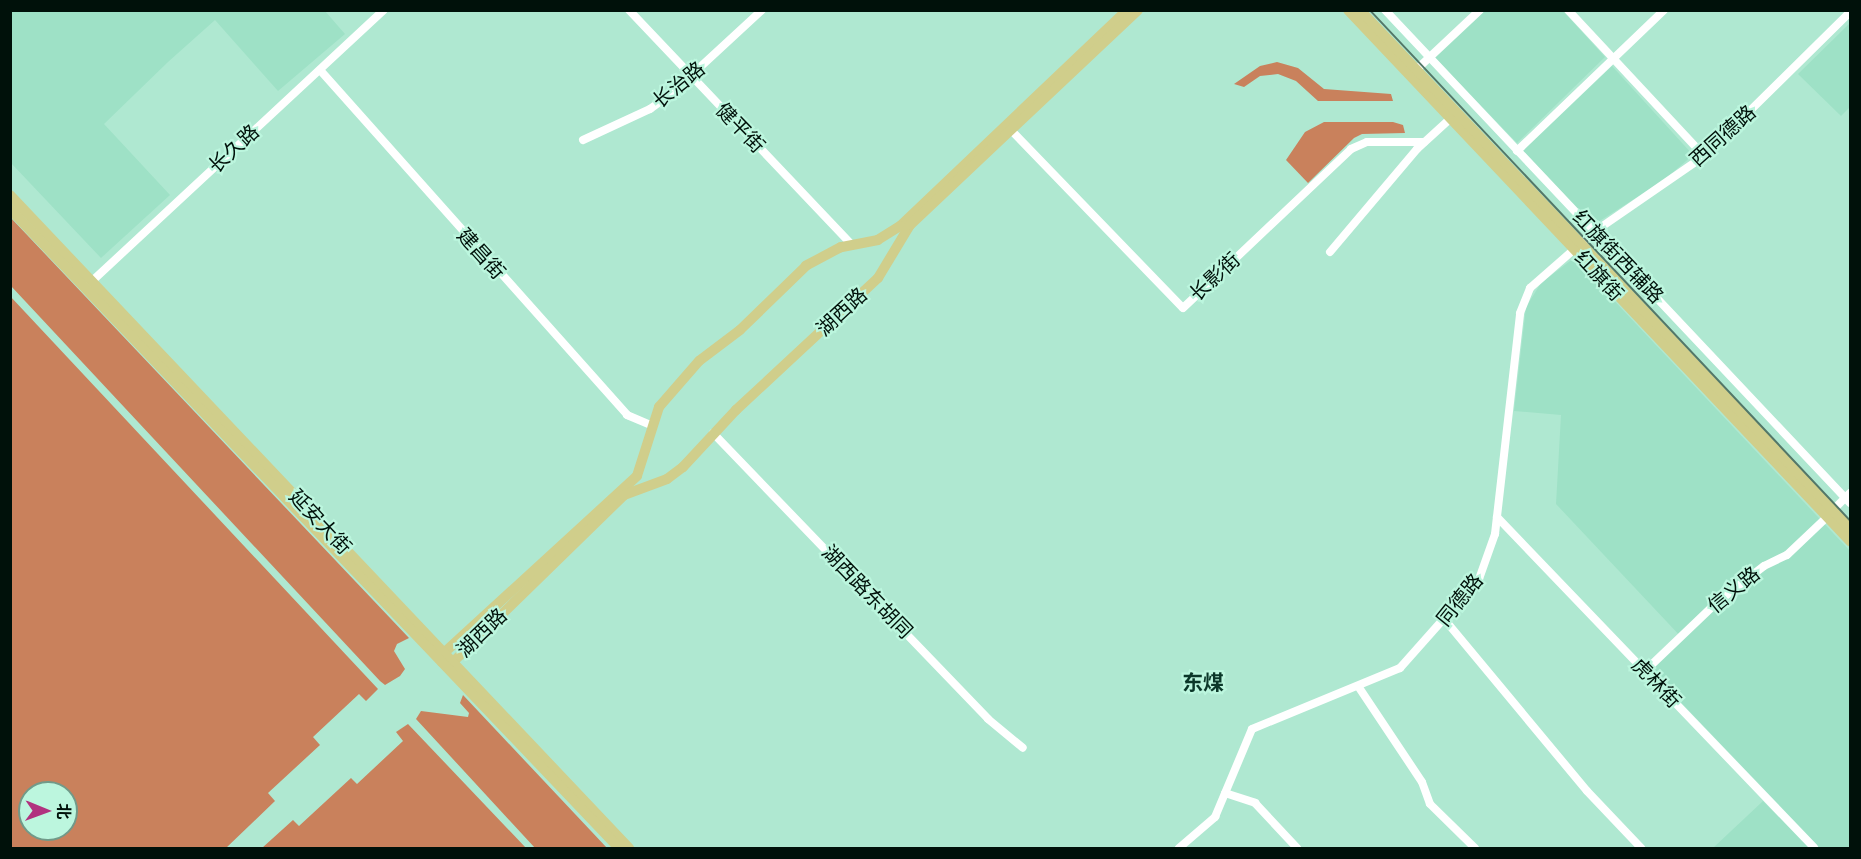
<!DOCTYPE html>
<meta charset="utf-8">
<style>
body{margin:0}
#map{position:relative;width:1861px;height:859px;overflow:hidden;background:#afe8d1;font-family:Inter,"Noto Sans SC",sans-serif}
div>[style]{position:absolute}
.built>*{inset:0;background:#9ee1c6}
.forest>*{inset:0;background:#c9815c}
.minor>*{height:8px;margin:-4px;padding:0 4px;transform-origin:4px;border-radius:4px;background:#fff}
.major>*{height:10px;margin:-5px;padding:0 5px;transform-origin:5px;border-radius:5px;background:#d0ce8b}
.tram>*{height:1.5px;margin:-0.75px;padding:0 0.75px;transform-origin:0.75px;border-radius:0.75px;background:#537768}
span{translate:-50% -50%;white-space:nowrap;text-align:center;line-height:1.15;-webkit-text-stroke:4.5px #bcf6de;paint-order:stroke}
.street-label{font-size:20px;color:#00110a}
.neighbourhood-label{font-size:21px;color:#0b3729;font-weight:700}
.frame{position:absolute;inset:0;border:12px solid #00110a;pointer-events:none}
.north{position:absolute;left:18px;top:781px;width:60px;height:60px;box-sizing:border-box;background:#bcf6de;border:2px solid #719a89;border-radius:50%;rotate:91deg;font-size:16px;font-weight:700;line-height:24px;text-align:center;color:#00110a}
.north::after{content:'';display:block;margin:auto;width:21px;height:27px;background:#b1327f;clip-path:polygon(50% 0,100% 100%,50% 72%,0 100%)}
</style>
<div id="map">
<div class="built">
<div style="clip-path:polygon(11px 10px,325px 11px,345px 34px,278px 91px,215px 20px,168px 62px,104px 124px,170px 195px,101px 258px,11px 163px)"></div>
<div style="clip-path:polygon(1485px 11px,1563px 11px,1605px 57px,1517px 143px,1435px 58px)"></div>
<div style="clip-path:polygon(1850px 23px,1850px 107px,1841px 116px,1798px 74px)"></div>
<div style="clip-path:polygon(1612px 66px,1693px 155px,1664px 180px,1598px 222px,1588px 219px,1523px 151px)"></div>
<div style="clip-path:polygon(1574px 258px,1850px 551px,1850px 848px,1820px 848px,1650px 670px,1683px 639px,1556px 504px,1561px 415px,1514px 411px,1526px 307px,1541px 283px)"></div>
<div style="clip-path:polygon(1763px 801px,1809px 848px,1713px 848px)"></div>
</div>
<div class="forest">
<div style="clip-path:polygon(1277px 62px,1298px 68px,1324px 89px,1391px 94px,1393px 101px,1318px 101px,1296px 81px,1278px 74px,1260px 76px,1244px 87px,1234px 84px,1260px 66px)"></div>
<div style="clip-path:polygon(1324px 122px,1393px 122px,1403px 125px,1405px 133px,1362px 134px,1354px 138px,1308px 183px,1286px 160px,1305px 132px)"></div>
<div style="clip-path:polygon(11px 218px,409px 638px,397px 644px,394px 651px,405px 669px,400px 676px,385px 685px,380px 681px,11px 286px)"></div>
<div style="clip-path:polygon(evenodd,10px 296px,378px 689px,366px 701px,359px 694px,313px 737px,320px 745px,268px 793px,275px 801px,226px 848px,11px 848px,10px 296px,30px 793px,66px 793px,66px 829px,30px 829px,30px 793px)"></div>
<div style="clip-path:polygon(463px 695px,607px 848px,535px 848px,416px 719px,421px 711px,468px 717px,469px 713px,460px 703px)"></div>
<div style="clip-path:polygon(408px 724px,526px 848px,262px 848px,293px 820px,299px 826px,351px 778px,357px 784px,403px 741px,396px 732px)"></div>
</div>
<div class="minor">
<div style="left:629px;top:10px;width:324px;rotate:46.5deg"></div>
<div style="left:1385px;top:10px;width:678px;rotate:46.67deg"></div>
<div style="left:1568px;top:10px;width:200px;rotate:47deg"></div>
<div style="left:320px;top:70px;width:462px;rotate:48.3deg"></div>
<div style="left:627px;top:415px;width:26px;rotate:23deg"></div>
<div style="left:1416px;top:70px;width:88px;rotate:-43.2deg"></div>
<div style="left:1009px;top:128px;width:250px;rotate:46deg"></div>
<div style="left:1183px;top:308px;width:231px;rotate:-43.4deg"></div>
<div style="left:1351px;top:149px;width:17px;rotate:-24deg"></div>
<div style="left:1367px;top:142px;width:57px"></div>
<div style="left:583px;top:140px;width:74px;rotate:-24.8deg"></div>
<div style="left:650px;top:109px;width:26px;rotate:-36deg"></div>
<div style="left:671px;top:94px;width:124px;rotate:-42.7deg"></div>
<div style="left:1517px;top:151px;width:204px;rotate:-43.8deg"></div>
<div style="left:1330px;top:252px;width:135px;rotate:-49.8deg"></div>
<div style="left:1417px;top:149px;width:46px;rotate:-42.4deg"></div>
<div style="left:90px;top:283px;width:401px;rotate:-42.9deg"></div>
<div style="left:713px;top:433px;width:397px;rotate:46.1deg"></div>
<div style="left:988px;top:719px;width:45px;rotate:39.6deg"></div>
<div style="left:1833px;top:510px;width:24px;rotate:-45deg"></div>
<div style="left:1497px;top:517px;width:458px;rotate:46.2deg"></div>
<div style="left:1445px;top:620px;width:222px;rotate:50.3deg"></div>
<div style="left:1587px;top:791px;width:79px;rotate:46.5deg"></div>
<div style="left:1645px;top:671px;width:97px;rotate:-43.7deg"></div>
<div style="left:1715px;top:604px;width:62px;rotate:-37.8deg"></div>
<div style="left:1764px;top:566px;width:25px;rotate:-26deg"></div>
<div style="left:1787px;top:555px;width:55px;rotate:-43.5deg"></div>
<div style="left:1358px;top:686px;width:115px;rotate:56.3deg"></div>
<div style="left:1422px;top:782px;width:23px;rotate:70deg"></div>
<div style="left:1430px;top:804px;width:63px;rotate:44.4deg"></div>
<div style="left:1225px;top:793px;width:32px;rotate:18deg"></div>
<div style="left:1255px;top:803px;width:62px;rotate:47deg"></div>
<div style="left:1179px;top:848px;width:48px;rotate:-40.7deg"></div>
<div style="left:1215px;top:817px;width:95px;rotate:-67.2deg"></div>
<div style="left:1252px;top:729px;width:160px;rotate:-22.4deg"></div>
<div style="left:1400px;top:668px;width:119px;rotate:-48.4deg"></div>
<div style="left:1479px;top:579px;width:48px;rotate:-70.4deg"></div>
<div style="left:1495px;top:534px;width:222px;rotate:-83.5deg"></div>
<div style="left:1520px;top:313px;width:27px;rotate:-68deg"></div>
<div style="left:1530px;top:288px;width:85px;rotate:-41.2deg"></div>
<div style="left:1594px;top:232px;width:134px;rotate:-34.6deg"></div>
<div style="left:1704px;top:156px;width:205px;rotate:-44.6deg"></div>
</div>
<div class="major">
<div style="left:1127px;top:10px;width:313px;rotate:136.4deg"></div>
<div style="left:900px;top:226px;width:26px;rotate:148deg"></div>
<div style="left:878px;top:240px;width:38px;rotate:169deg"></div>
<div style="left:841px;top:247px;width:40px;rotate:152deg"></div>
<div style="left:806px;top:266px;width:92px;rotate:135.9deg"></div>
<div style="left:740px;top:330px;width:51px;rotate:142.9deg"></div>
<div style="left:699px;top:361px;width:61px;rotate:131deg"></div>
<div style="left:659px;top:407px;width:72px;rotate:107.7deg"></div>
<div style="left:637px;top:476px;width:262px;rotate:137.5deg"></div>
<div style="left:444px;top:653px;width:9px;rotate:103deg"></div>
<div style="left:442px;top:662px;width:11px"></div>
<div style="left:453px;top:662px;width:239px;rotate:-44.3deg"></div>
<div style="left:624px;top:495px;width:46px;rotate:-20.4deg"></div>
<div style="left:667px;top:479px;width:20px;rotate:-37deg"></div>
<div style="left:683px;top:467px;width:78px;rotate:-47.1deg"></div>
<div style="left:736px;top:410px;width:194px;rotate:-42.9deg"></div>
<div style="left:878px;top:278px;width:62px;rotate:-58.9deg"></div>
<div style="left:910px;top:225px;width:313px;rotate:-43.3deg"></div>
<div style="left:1348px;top:10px;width:731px;rotate:46.61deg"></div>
<div style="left:1360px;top:10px;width:713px;rotate:46.59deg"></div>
<div style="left:10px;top:195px;width:900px;rotate:46.53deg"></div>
<div style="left:10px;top:209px;width:883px;rotate:46.38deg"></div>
</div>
<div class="tram">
<div style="left:1370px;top:10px;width:700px;rotate:46.74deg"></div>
</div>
<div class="street-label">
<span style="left:679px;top:85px;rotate:-39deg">长治路</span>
<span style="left:740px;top:128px;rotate:46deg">健平街</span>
<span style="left:1723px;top:136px;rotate:-42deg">西同德路</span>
<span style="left:234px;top:149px;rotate:-43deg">长久路</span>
<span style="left:481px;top:254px;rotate:48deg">建昌街</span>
<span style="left:1618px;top:257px;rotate:46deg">红旗街西辅路</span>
<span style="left:1599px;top:276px;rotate:47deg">红旗街</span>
<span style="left:1215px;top:277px;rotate:-43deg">长影街</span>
<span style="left:842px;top:312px;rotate:-43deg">湖西路</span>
<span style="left:320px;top:522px;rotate:47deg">延安大街</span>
<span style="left:1734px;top:590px;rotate:-39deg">信义路</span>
<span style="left:867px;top:592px;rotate:46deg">湖西路东胡同</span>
<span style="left:1460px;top:600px;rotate:-51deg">同德路</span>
<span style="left:482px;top:633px;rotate:-44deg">湖西路</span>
<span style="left:1656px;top:683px;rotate:46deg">虎林街</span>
</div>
<div class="neighbourhood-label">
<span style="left:1203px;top:683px">东煤</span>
</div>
<div class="frame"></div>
<div class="north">北</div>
</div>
